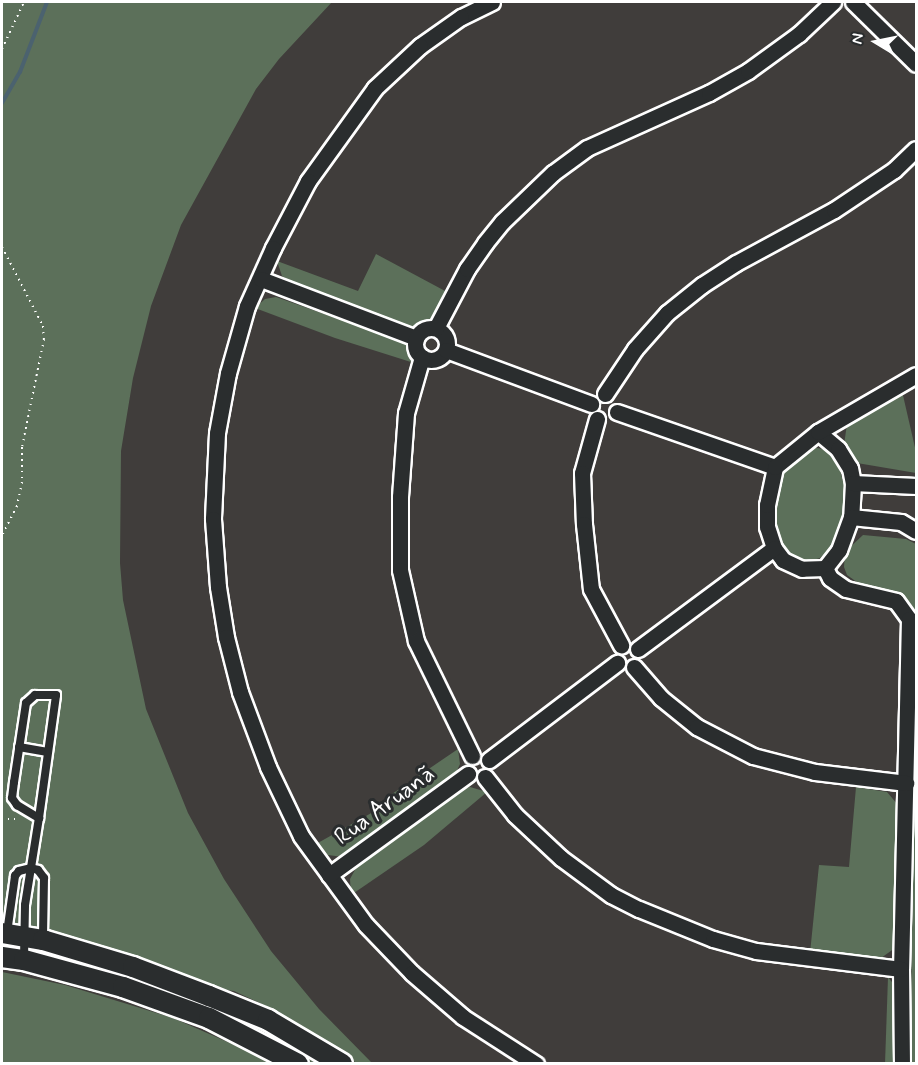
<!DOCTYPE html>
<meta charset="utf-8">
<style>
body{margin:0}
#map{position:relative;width:918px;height:1065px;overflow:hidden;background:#403d3b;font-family:Mynerve,sans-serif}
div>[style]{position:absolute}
.green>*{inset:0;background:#5c705a}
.stream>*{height:4px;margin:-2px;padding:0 2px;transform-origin:2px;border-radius:2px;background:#4b626f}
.path>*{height:2px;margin-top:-1px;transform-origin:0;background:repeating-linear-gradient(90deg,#fff 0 1.5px,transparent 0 6px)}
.roads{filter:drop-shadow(2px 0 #fff) drop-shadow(-2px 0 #fff) drop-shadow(0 2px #fff) drop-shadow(0 -2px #fff)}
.service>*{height:8px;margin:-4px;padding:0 4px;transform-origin:4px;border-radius:4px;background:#2a2d2e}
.minor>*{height:15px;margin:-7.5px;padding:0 7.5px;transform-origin:7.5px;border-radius:7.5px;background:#2a2d2e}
.minor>.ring{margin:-7.5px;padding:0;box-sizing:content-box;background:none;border:15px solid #2a2d2e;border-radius:50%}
.tertiary>*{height:20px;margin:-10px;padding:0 10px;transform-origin:10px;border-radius:10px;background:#2a2d2e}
span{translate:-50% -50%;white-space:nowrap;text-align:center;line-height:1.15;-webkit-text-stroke:6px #2a2d2e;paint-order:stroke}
.street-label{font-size:24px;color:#fff}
.frame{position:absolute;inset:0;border:3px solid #fff;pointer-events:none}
.north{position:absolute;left:846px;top:12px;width:60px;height:60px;-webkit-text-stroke:4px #2a2d2e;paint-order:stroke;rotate:280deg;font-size:16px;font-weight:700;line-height:24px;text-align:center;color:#fff}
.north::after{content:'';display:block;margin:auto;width:21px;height:27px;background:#fff;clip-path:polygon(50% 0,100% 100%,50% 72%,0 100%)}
</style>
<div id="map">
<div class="green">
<div style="clip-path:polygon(2px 2px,332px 2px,279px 59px,256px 89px,181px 225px,151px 306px,133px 378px,121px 451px,120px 563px,123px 600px,146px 709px,188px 813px,224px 879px,271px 951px,319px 1009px,372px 1063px,357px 1063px,296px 1028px,279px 1012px,234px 991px,210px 988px,2px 927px)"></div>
<div style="clip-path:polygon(376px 254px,447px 292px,429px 323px,418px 328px,408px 328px,295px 285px,282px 276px,277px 261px,358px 291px)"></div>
<div style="clip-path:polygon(276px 297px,401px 341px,410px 348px,414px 363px,335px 338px,255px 308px,265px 299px)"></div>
<div style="clip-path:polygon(902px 391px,916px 452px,916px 473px,857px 463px,844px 445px,847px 424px)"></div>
<div style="clip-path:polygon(811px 447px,823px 449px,838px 463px,845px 488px,846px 508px,831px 548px,820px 558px,806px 562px,791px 555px,785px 548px,776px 526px,774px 506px,777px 487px,786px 467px)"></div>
<div style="clip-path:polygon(863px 535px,906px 539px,916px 544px,916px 1063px,910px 1063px,914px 803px,911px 609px,896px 593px,861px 585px,847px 575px,844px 567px,845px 552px)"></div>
<div style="clip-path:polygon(458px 749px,460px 764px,455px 775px,343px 857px,328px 855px,316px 844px,391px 802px,389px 796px)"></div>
<div style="clip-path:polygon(470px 787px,487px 792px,424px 845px,351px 895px,350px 879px,357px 866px,460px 790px)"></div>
<div style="clip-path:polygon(856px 787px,887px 792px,898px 805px,895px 948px,881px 958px,810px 953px,819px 865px,849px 867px)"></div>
<div style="clip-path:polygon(31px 949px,142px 978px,264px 1027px,331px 1063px,313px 1063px,279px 1045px,87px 972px,77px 964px,30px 953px)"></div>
<div style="clip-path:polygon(2px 972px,65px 985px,173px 1018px,275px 1063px,2px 1063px)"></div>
<div style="clip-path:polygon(888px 977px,895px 986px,896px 1063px,885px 1064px)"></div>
</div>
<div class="stream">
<div style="left:2px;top:103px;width:36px;rotate:-60deg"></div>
<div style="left:20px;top:72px;width:75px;rotate:-68.9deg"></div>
</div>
<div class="path">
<div style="left:2px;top:49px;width:52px;rotate:-64.9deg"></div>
<div style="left:2px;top:247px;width:89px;rotate:62.6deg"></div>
<div style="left:43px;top:326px;width:13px;rotate:86deg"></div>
<div style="left:44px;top:339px;width:110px;rotate:101.5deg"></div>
<div style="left:22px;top:447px;width:35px;rotate:90deg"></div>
<div style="left:22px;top:482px;width:25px;rotate:102deg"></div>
<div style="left:17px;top:506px;width:34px;rotate:117deg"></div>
<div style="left:2px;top:819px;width:18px"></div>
</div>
<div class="roads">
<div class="service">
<div style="left:19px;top:747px;width:29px;rotate:10deg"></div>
<div style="left:7px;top:933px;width:58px;rotate:-82deg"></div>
<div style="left:15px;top:876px;width:6px;rotate:-51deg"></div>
<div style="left:19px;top:871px;width:12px;rotate:-14deg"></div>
<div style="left:31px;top:868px;width:7px;rotate:16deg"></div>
<div style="left:38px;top:870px;width:10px;rotate:53deg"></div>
<div style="left:44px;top:878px;width:60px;rotate:91deg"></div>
<div style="left:24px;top:958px;width:53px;rotate:-88.9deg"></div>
<div style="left:25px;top:905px;width:88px;rotate:-80.9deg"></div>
<div style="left:39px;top:818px;width:124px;rotate:-82.1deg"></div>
<div style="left:56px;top:695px;width:21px;rotate:180deg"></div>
<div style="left:35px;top:695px;width:12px;rotate:138deg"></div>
<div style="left:26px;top:703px;width:80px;rotate:98.6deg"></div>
<div style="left:14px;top:782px;width:16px;rotate:97deg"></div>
<div style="left:12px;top:798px;width:9px;rotate:54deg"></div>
<div style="left:17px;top:805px;width:26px;rotate:31deg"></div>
</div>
<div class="minor">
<div style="left:492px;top:2px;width:34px;rotate:154deg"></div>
<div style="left:461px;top:17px;width:50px;rotate:144.7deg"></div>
<div style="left:420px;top:46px;width:62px;rotate:137deg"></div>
<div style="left:375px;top:88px;width:115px;rotate:125.8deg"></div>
<div style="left:308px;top:181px;width:76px;rotate:117.6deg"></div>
<div style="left:273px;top:248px;width:64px;rotate:114.1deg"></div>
<div style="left:247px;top:306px;width:70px;rotate:105.8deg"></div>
<div style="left:228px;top:373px;width:61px;rotate:100.4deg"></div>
<div style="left:217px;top:433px;width:86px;rotate:92.7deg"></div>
<div style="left:213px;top:519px;width:68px;rotate:85.8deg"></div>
<div style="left:218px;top:587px;width:51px;rotate:80.9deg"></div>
<div style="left:226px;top:637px;width:57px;rotate:75.7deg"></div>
<div style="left:240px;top:692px;width:80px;rotate:69.5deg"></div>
<div style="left:268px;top:767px;width:76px;rotate:64.4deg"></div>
<div style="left:301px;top:836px;width:110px;rotate:53.9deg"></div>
<div style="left:366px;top:925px;width:66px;rotate:46.2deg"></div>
<div style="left:412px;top:973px;width:67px;rotate:40.8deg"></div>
<div style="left:463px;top:1017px;width:87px;rotate:32.8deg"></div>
<div style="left:853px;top:2px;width:88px;rotate:44.5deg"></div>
<div style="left:261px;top:279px;width:166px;rotate:20.8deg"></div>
<div class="ring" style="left:415px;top:328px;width:17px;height:17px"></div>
<div style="left:436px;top:328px;width:67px;rotate:-62.3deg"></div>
<div style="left:467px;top:269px;width:32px;rotate:-55deg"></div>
<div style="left:485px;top:243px;width:27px;rotate:-51deg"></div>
<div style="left:502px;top:222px;width:71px;rotate:-43.9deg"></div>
<div style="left:553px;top:173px;width:42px;rotate:-36.3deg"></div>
<div style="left:587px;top:148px;width:134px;rotate:-24.3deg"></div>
<div style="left:709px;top:93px;width:45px;rotate:-29.4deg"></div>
<div style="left:748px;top:71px;width:63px;rotate:-36deg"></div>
<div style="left:799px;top:34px;width:47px;rotate:-43.3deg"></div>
<div style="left:446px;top:350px;width:155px;rotate:20.4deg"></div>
<div style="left:422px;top:357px;width:58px;rotate:105.9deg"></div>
<div style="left:406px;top:413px;width:84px;rotate:94.1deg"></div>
<div style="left:400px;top:497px;width:73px;rotate:90deg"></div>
<div style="left:400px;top:570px;width:73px;rotate:77.3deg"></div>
<div style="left:416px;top:641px;width:128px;rotate:64deg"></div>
<div style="left:605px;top:394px;width:54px;rotate:-56.3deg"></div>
<div style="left:635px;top:349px;width:48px;rotate:-48.4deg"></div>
<div style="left:667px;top:313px;width:45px;rotate:-38.7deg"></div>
<div style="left:702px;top:285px;width:40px;rotate:-32.9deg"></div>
<div style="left:736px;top:263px;width:111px;rotate:-28.4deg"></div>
<div style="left:834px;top:210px;width:72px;rotate:-33.7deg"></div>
<div style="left:894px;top:170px;width:30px;rotate:-44deg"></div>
<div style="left:617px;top:412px;width:167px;rotate:19.2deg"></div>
<div style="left:597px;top:419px;width:56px;rotate:105.5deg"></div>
<div style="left:582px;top:473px;width:51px;rotate:87.8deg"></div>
<div style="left:584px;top:524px;width:65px;rotate:83.9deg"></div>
<div style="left:591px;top:589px;width:64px;rotate:61.8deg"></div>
<div style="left:818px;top:432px;width:26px;rotate:40deg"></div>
<div style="left:838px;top:449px;width:22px;rotate:58deg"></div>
<div style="left:850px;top:468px;width:15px;rotate:79deg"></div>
<div style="left:853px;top:483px;width:34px;rotate:93deg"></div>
<div style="left:851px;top:517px;width:35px;rotate:110deg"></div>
<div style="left:839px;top:550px;width:23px;rotate:128deg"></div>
<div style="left:825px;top:568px;width:23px;rotate:178deg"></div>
<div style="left:802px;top:569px;width:21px;rotate:-155deg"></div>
<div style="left:783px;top:560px;width:15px;rotate:-127deg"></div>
<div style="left:774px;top:548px;width:22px;rotate:-108deg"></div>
<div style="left:767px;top:527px;width:22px;rotate:-90deg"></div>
<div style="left:767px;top:505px;width:39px;rotate:-78deg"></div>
<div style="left:775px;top:467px;width:55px;rotate:-39.1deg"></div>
<div style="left:818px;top:432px;width:113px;rotate:-30.2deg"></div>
<div style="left:853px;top:483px;width:63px;rotate:2.7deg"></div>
<div style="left:851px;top:517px;width:50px;rotate:5.7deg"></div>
<div style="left:901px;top:522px;width:17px;rotate:31deg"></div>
<div style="left:825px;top:568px;width:11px;rotate:63deg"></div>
<div style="left:830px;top:578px;width:19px;rotate:35deg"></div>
<div style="left:846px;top:589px;width:51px;rotate:13.5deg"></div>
<div style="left:896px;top:601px;width:22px;rotate:54deg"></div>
<div style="left:909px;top:619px;width:350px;rotate:91.3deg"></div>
<div style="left:901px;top:969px;width:95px;rotate:89.4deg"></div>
<div style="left:638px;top:649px;width:169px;rotate:-36.6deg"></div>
<div style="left:634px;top:667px;width:41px;rotate:48.9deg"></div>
<div style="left:661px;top:698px;width:46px;rotate:38.9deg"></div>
<div style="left:697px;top:727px;width:63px;rotate:27.4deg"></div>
<div style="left:753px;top:756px;width:64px;rotate:14.5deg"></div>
<div style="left:815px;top:772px;width:92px;rotate:6.9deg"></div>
<div style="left:489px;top:760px;width:161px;rotate:-37.2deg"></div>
<div style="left:485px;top:777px;width:48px;rotate:51.7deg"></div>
<div style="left:515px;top:815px;width:63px;rotate:43.1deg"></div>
<div style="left:561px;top:858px;width:62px;rotate:36.5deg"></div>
<div style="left:611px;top:895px;width:31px;rotate:27deg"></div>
<div style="left:639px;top:909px;width:80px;rotate:22.1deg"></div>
<div style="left:713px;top:939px;width:45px;rotate:15.6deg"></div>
<div style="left:756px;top:951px;width:146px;rotate:7.1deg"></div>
<div style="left:329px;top:875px;width:172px;rotate:-36deg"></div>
</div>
<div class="tertiary">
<div style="left:2px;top:933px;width:42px;rotate:9.7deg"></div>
<div style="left:43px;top:940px;width:94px;rotate:16.7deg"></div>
<div style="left:133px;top:967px;width:81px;rotate:20.9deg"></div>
<div style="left:209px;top:996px;width:64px;rotate:22.1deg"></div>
<div style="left:268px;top:1020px;width:86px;rotate:30.7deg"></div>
<div style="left:2px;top:957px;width:22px;rotate:8deg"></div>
<div style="left:24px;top:960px;width:103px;rotate:15.3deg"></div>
<div style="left:123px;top:987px;width:91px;rotate:19.8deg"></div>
<div style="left:209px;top:1018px;width:100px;rotate:27.3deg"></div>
</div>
</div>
<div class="street-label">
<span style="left:385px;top:806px;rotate:-36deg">Rua Aruanã</span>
</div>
<div class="frame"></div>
<div class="north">N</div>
</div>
